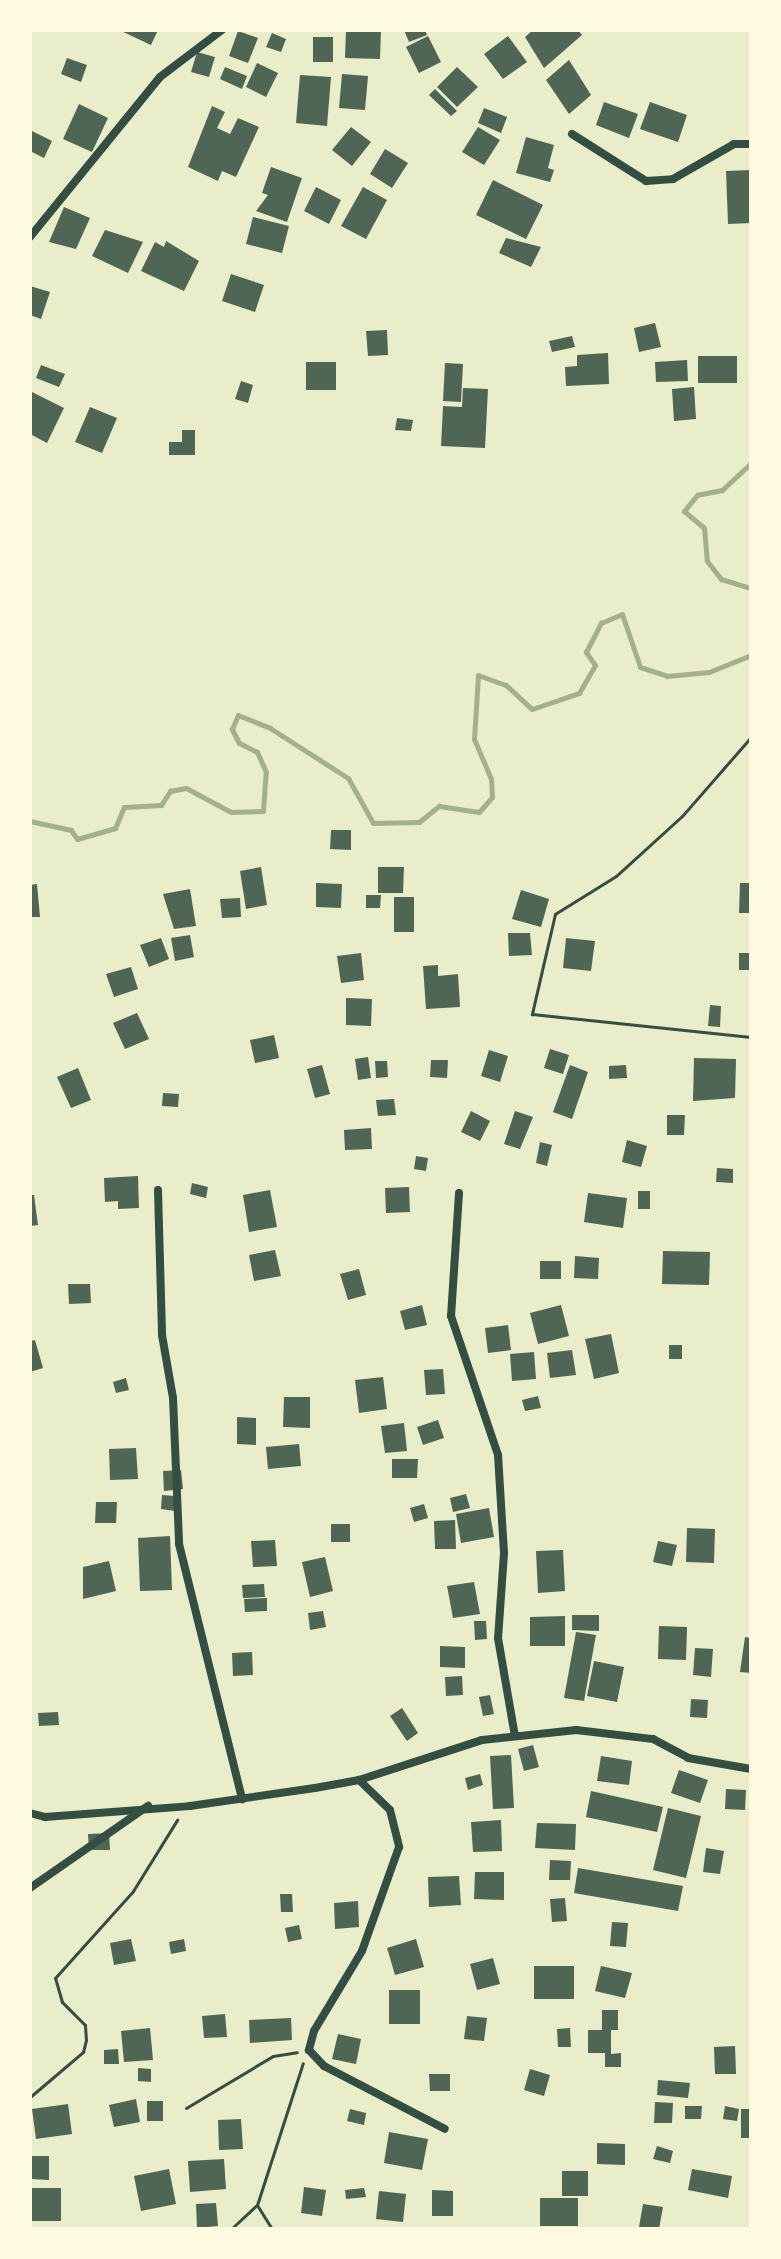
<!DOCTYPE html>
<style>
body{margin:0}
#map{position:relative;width:781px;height:2259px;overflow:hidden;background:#e9edc9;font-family:Literata,serif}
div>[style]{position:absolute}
.stream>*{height:5px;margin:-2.5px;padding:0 2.5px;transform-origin:2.5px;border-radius:2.5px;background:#a3b18a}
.building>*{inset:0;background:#4f6655}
.path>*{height:3px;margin:-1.5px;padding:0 1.5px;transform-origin:1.5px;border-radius:1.5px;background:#344e41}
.minor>*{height:8px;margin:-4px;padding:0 4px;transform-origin:4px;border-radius:4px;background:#344e41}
span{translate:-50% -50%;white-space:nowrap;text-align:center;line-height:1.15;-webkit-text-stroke:8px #fefae0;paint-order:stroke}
.frame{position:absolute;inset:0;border:32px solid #fefae0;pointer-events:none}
</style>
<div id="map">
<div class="stream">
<div style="left:751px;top:463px;width:40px;rotate:137deg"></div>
<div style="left:722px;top:490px;width:25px;rotate:169deg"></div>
<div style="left:697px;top:495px;width:21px;rotate:129deg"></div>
<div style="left:684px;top:511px;width:26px;rotate:40deg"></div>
<div style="left:704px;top:528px;width:33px;rotate:85deg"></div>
<div style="left:707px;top:561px;width:23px;rotate:52deg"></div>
<div style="left:721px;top:579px;width:31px;rotate:17deg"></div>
<div style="left:30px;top:821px;width:42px;rotate:12.4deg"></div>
<div style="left:71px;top:830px;width:11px;rotate:56deg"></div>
<div style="left:77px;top:839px;width:40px;rotate:-16deg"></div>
<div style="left:115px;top:828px;width:23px;rotate:-67deg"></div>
<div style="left:124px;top:807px;width:37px;rotate:-3deg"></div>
<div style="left:161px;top:805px;width:17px;rotate:-57deg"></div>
<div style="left:170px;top:791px;width:16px;rotate:-11deg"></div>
<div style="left:186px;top:788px;width:51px;rotate:28.1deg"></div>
<div style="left:231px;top:812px;width:32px;rotate:-2deg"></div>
<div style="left:263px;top:811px;width:39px;rotate:-86deg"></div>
<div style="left:266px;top:772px;width:22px;rotate:-114deg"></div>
<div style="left:257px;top:752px;width:20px;rotate:-153deg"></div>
<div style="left:239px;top:743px;width:16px;rotate:-117deg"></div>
<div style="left:232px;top:729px;width:15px;rotate:-67deg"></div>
<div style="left:238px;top:715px;width:35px;rotate:22deg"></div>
<div style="left:270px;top:728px;width:93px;rotate:32.7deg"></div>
<div style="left:348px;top:778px;width:51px;rotate:60.9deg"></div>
<div style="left:373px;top:823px;width:46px;rotate:-1.2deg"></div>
<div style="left:419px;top:822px;width:26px;rotate:-39deg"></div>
<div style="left:439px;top:806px;width:40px;rotate:8.5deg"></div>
<div style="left:479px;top:812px;width:20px;rotate:-49deg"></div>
<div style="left:492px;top:797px;width:18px;rotate:-93deg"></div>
<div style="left:491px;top:779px;width:43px;rotate:-113deg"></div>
<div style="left:474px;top:739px;width:64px;rotate:-86.4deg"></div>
<div style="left:478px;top:675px;width:30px;rotate:20deg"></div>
<div style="left:506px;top:685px;width:35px;rotate:43deg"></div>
<div style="left:532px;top:709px;width:50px;rotate:-18.8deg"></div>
<div style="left:579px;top:693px;width:32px;rotate:-60deg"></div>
<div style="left:595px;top:665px;width:16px;rotate:-125deg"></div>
<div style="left:586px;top:652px;width:33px;rotate:-63deg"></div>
<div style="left:601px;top:623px;width:23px;rotate:-23deg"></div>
<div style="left:622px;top:614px;width:56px;rotate:71.2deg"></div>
<div style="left:640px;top:667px;width:28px;rotate:18deg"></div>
<div style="left:667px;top:676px;width:42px;rotate:-5.4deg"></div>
<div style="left:709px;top:672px;width:45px;rotate:-22deg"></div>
</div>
<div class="building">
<div style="clip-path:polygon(119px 30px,158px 30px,151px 45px)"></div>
<div style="clip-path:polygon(346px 30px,381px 30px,380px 59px,345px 58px)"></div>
<div style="clip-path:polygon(404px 30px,425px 30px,427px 35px,409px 42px)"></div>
<div style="clip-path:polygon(533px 30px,578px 30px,582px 35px,544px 68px,525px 37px)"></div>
<div style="clip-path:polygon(238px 31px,258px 38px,248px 63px,229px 56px)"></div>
<div style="clip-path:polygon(272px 33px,286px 39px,281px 52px,266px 47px)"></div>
<div style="clip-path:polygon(428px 36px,441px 62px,419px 73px,406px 47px)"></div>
<div style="clip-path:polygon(508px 36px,527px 62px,503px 79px,484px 54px)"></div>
<div style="clip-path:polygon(313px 37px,333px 37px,333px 62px,313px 62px)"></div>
<div style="clip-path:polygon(197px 52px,215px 57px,209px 77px,191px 72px)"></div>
<div style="clip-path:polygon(67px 58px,87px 65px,81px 82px,61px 74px)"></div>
<div style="clip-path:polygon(569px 60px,591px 95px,569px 114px,546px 80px)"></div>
<div style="clip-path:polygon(257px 63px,278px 73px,266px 97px,246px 87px)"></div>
<div style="clip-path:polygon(225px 67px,247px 76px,242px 89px,220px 79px)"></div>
<div style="clip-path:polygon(457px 67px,478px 87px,457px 107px,437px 87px)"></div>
<div style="clip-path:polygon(342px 74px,368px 76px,365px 110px,339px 108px)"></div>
<div style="clip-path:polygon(300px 75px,331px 77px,327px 126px,296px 123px)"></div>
<div style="clip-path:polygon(435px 89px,457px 111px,451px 116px,429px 95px)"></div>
<div style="clip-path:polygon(604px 102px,638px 114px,629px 138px,596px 125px)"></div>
<div style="clip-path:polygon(650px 102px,687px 115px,678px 142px,640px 129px)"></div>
<div style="clip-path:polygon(79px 104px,108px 118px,92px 152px,63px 139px)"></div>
<div style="clip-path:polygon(212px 106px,225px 112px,217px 128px,230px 134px,238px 118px,259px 127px,236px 177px,222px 171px,218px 181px,188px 167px)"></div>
<div style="clip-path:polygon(484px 108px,507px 117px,501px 133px,478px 123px)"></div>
<div style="clip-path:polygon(351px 127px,371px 142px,352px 166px,332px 150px)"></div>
<div style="clip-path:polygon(478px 127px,500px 140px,484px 165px,462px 152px)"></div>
<div style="clip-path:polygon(30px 130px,52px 141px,44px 158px,30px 151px)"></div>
<div style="clip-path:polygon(526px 137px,554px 145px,548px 168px,554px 170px,550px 182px,516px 173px)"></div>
<div style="clip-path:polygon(385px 149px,408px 163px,392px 188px,370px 174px)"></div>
<div style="clip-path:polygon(271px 167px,302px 178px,287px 222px,256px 211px,268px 195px,262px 193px)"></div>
<div style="clip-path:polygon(751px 170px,751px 223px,728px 224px,726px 171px)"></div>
<div style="clip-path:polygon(493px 180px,543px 205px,526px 239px,476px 215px)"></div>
<div style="clip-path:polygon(316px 187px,341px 200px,329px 224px,304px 211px)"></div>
<div style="clip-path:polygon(363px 187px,387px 200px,366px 239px,341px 226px)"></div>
<div style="clip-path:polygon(64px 207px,90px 218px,76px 249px,49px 242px)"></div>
<div style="clip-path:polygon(253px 217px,289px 226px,282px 253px,246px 244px)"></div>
<div style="clip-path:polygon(105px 230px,143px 242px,128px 273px,92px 256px)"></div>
<div style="clip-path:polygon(506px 238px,541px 247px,531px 267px,499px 253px)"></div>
<div style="clip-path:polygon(166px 241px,199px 261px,184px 291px,141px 271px,155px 242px,164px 247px)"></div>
<div style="clip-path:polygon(231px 274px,264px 285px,255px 312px,222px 301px)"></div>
<div style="clip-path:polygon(30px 286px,50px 292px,41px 319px,30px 315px)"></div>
<div style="clip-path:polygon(655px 323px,661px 347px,639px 352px,634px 328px)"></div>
<div style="clip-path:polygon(387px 330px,388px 355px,368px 356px,366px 331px)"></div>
<div style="clip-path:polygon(572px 336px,575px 347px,552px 352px,549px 341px)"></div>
<div style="clip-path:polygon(608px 353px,609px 384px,566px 386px,565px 367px,577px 366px,577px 355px)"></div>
<div style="clip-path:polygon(698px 356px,737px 356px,737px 383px,698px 383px)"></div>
<div style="clip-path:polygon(687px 360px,688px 381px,656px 382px,655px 362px)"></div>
<div style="clip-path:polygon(306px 362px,336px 362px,336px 390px,306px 390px)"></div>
<div style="clip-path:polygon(445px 363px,463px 364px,461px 402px,443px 401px)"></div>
<div style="clip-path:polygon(41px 365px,65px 374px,59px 387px,36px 378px)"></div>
<div style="clip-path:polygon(241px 381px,253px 385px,248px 403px,235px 399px)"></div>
<div style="clip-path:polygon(694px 387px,696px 419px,674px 421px,672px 389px)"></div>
<div style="clip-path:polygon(463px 388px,488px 389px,485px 448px,441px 446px,443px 406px,462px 407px)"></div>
<div style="clip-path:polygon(30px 391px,64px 408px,47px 443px,30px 434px)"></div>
<div style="clip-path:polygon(90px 407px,117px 418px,102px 453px,75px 442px)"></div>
<div style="clip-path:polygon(397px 418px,413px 420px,411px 431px,395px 430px)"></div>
<div style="clip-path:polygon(182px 430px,195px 430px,195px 455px,169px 455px,169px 442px,182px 442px)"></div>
<div style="clip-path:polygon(331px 830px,351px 830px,351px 850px,330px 849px)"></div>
<div style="clip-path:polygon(261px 867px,267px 905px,246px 909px,240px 871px)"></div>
<div style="clip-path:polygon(378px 867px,404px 867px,403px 893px,378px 893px)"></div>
<div style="clip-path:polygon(316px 883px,342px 884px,341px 908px,316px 907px)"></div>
<div style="clip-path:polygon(740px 883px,751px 883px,751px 913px,739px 913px)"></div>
<div style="clip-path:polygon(37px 884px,40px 917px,30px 917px,30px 885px)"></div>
<div style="clip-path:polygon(190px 889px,196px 926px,174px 929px,163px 894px)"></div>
<div style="clip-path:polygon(521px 890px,549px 899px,541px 927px,512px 919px)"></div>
<div style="clip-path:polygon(366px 895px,381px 895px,380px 908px,366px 908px)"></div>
<div style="clip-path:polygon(394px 897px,414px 897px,414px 932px,394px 932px)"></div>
<div style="clip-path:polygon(240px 898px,241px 917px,222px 918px,220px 899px)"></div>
<div style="clip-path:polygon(508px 933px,530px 933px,532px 955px,509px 956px)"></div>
<div style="clip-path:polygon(190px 935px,194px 957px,175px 961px,171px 938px)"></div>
<div style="clip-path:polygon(161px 938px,169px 959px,149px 967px,140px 945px)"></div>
<div style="clip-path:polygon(566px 938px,595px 941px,591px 971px,563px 968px)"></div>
<div style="clip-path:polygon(361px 953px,364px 980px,341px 983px,337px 956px)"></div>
<div style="clip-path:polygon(739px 953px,751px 953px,751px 970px,739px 970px)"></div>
<div style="clip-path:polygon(438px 965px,438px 976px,458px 974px,460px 1007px,426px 1009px,423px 966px)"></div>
<div style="clip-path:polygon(131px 967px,138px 989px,114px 997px,106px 974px)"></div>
<div style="clip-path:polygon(346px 998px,372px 999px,371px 1026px,346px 1025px)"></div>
<div style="clip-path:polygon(710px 1005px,721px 1006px,720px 1027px,708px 1026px)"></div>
<div style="clip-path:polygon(137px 1013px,149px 1039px,125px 1049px,113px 1023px)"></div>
<div style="clip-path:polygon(274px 1035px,279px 1058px,255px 1063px,250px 1040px)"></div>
<div style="clip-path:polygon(550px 1049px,569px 1055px,563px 1074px,544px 1068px)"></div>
<div style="clip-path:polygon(489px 1050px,508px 1056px,500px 1082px,481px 1076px)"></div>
<div style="clip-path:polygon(368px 1057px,371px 1078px,358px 1080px,355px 1059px)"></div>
<div style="clip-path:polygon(694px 1058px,736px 1059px,735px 1098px,693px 1101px)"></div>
<div style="clip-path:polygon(431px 1060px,448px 1060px,447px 1078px,430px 1077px)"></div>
<div style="clip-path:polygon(375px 1061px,387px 1061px,388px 1077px,376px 1078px)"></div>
<div style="clip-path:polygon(322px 1065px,330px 1094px,315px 1098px,307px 1069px)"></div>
<div style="clip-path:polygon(570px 1065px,588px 1072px,572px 1119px,553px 1112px)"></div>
<div style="clip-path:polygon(626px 1065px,627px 1078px,609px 1079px,609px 1066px)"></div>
<div style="clip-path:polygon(78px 1068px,91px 1100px,71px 1108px,57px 1077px)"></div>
<div style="clip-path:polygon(163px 1093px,179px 1094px,178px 1107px,162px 1106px)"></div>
<div style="clip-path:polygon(394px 1099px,396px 1115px,378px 1116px,376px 1100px)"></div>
<div style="clip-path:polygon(471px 1111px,490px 1121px,480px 1141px,461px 1132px)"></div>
<div style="clip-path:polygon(515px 1111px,533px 1117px,520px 1149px,504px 1144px)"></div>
<div style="clip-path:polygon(667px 1115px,685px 1115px,684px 1135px,667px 1135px)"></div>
<div style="clip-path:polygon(371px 1128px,372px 1149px,345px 1150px,344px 1130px)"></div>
<div style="clip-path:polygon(627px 1140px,647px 1146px,641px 1167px,622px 1162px)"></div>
<div style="clip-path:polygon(540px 1142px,552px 1145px,547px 1166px,536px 1163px)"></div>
<div style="clip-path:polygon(416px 1156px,428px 1158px,426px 1171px,414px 1169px)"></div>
<div style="clip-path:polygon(717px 1168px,733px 1169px,733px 1183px,716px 1182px)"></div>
<div style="clip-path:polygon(138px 1176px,139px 1208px,118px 1209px,118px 1201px,105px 1202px,104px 1178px)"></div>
<div style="clip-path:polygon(192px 1183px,208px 1187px,206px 1198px,190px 1194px)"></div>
<div style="clip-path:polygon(409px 1187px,410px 1212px,386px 1213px,385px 1188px)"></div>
<div style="clip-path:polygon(270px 1190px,277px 1227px,249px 1232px,243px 1195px)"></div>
<div style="clip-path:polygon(638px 1191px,650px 1191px,650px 1209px,638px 1209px)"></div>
<div style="clip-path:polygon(588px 1193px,627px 1198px,623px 1228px,584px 1222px)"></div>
<div style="clip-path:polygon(30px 1195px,34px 1195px,38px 1225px,30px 1226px)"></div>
<div style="clip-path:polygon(275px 1250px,281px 1276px,254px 1281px,249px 1255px)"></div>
<div style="clip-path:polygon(663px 1251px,710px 1252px,709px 1285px,662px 1284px)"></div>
<div style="clip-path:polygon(575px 1256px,599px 1258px,598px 1279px,574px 1278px)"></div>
<div style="clip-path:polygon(540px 1261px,561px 1261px,561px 1279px,540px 1279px)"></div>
<div style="clip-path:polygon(359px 1269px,366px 1295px,348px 1300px,340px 1274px)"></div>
<div style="clip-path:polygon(68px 1284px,90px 1284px,91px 1303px,69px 1304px)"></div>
<div style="clip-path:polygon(422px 1305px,427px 1325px,405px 1330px,400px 1311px)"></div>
<div style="clip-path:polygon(561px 1305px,569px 1336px,538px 1344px,530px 1313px)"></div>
<div style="clip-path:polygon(508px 1325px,511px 1350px,488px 1353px,485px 1328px)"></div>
<div style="clip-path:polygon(611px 1334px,619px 1373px,594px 1379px,585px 1339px)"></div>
<div style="clip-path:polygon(35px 1340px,43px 1368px,30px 1372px,30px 1341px)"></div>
<div style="clip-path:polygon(669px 1345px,682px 1345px,682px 1359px,669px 1359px)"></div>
<div style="clip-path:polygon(572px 1350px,576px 1375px,550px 1378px,547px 1353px)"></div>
<div style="clip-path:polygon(534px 1352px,536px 1379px,512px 1381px,510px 1354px)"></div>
<div style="clip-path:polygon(443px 1369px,445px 1394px,426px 1395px,424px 1370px)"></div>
<div style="clip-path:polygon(383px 1377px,387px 1409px,359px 1413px,355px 1380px)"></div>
<div style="clip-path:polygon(126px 1378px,129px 1390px,116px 1393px,113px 1382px)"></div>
<div style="clip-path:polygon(538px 1396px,541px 1408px,525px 1411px,522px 1400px)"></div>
<div style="clip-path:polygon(284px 1397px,310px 1397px,310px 1428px,283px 1427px)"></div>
<div style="clip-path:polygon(237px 1417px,256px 1418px,256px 1445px,237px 1444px)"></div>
<div style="clip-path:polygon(438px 1420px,444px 1438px,423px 1445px,417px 1427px)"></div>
<div style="clip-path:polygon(404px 1423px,407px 1451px,385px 1453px,381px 1426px)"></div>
<div style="clip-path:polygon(299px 1444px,301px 1466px,268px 1469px,266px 1447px)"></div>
<div style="clip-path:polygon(136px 1448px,138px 1479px,110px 1480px,109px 1449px)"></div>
<div style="clip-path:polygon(392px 1459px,418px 1459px,417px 1478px,392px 1478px)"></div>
<div style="clip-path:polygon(181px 1470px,183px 1489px,164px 1491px,163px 1471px)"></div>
<div style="clip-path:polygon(466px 1494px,470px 1508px,453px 1512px,450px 1498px)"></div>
<div style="clip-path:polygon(162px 1495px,176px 1496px,175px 1511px,161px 1509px)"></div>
<div style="clip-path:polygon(96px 1502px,117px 1502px,116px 1523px,95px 1523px)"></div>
<div style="clip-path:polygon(424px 1504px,428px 1518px,414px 1522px,410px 1508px)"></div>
<div style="clip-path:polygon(489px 1508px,494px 1537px,461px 1543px,456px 1514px)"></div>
<div style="clip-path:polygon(455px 1520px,456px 1549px,435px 1549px,434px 1521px)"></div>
<div style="clip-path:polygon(331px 1524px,350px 1524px,350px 1542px,331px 1542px)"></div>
<div style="clip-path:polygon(687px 1528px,715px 1529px,714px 1563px,686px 1562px)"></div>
<div style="clip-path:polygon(170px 1536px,172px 1590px,140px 1591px,138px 1538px)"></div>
<div style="clip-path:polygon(275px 1540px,277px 1566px,253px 1567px,251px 1541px)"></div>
<div style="clip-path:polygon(658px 1541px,677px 1545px,672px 1566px,653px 1562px)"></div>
<div style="clip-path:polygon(563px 1550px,565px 1591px,538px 1593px,536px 1551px)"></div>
<div style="clip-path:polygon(325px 1557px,333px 1591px,310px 1597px,302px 1562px)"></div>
<div style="clip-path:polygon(109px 1561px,116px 1591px,83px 1599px,83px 1567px)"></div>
<div style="clip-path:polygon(474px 1582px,480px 1614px,453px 1618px,447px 1586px)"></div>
<div style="clip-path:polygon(264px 1584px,265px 1597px,243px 1598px,242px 1585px)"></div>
<div style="clip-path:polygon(267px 1598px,267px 1611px,245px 1612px,244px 1599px)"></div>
<div style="clip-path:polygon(323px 1611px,326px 1627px,310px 1630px,308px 1613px)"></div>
<div style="clip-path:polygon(572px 1615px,599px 1615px,599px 1631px,572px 1630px)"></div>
<div style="clip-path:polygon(565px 1616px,565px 1646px,530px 1646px,530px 1617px)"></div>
<div style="clip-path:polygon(474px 1621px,486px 1621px,487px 1639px,475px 1640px)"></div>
<div style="clip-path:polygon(659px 1626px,687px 1627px,686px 1660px,658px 1659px)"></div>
<div style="clip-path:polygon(576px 1632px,596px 1635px,584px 1701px,564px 1698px)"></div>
<div style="clip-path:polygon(745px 1637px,751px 1638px,751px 1673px,740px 1672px)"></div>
<div style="clip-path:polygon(440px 1646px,465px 1647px,465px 1668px,440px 1667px)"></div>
<div style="clip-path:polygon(695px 1648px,713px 1649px,711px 1677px,693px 1675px)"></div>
<div style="clip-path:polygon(252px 1652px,253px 1675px,233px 1676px,232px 1653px)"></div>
<div style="clip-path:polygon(594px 1661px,624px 1667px,617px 1702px,587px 1696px)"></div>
<div style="clip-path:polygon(462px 1676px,463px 1695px,446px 1696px,445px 1677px)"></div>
<div style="clip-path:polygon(490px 1695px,494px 1714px,483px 1716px,479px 1697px)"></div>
<div style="clip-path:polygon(691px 1699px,708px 1700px,707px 1718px,690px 1717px)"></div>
<div style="clip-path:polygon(402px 1708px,418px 1733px,407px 1741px,390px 1716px)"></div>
<div style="clip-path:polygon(58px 1712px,59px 1725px,39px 1726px,38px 1713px)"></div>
<div style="clip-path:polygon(533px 1745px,539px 1767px,524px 1771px,518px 1749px)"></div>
<div style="clip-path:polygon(511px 1755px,514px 1808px,493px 1809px,490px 1756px)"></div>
<div style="clip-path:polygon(601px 1756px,632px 1761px,629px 1785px,597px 1781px)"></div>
<div style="clip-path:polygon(679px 1770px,708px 1780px,700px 1803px,671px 1793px)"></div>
<div style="clip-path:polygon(480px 1774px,483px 1785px,468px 1790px,465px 1778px)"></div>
<div style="clip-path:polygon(726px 1789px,746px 1790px,745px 1810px,725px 1809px)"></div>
<div style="clip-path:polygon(591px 1791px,663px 1807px,657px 1832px,586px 1817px)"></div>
<div style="clip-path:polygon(668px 1808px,701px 1816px,686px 1878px,653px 1870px)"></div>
<div style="clip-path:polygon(501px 1820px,502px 1851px,473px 1852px,471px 1822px)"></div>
<div style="clip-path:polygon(537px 1823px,576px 1824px,575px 1850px,535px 1848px)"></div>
<div style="clip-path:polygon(109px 1833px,110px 1850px,89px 1850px,88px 1834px)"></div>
<div style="clip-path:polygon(706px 1848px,724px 1851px,720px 1874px,703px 1872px)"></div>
<div style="clip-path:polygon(550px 1860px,571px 1861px,570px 1880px,549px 1880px)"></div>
<div style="clip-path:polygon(578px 1868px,683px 1886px,678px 1911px,574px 1893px)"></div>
<div style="clip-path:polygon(475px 1872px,504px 1872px,504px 1900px,474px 1899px)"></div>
<div style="clip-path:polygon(459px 1876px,461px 1905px,429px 1907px,428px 1877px)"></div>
<div style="clip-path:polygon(280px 1894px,292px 1894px,293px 1912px,281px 1912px)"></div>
<div style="clip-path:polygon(565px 1898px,567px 1921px,552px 1922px,550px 1899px)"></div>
<div style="clip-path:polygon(358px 1901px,359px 1927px,335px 1929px,334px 1903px)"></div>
<div style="clip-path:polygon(612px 1922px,628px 1923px,626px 1947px,610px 1946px)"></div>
<div style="clip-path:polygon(299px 1925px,302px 1939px,288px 1942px,285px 1928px)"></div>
<div style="clip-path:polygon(131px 1939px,136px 1961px,114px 1965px,110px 1943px)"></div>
<div style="clip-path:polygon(184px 1939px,186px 1951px,171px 1954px,169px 1942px)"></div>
<div style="clip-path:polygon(416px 1939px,424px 1967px,395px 1975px,387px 1948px)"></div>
<div style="clip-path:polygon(493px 1958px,500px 1984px,477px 1990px,470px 1964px)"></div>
<div style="clip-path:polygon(534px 1966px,574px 1966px,574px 1999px,534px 1999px)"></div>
<div style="clip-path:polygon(601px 1966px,632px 1973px,625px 1998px,595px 1991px)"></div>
<div style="clip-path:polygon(389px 1990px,420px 1990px,420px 2024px,389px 2024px)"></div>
<div style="clip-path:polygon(602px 2010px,618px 2010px,618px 2030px,611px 2030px,611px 2054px,621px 2053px,621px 2067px,605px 2067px,605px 2053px,588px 2053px,588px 2030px,602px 2030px)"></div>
<div style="clip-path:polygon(225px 2014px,227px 2037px,204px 2038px,202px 2016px)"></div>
<div style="clip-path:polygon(467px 2016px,487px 2018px,484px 2041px,464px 2039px)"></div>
<div style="clip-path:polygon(291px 2018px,292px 2040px,250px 2043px,249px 2020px)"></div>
<div style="clip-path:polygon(150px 2028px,153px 2060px,124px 2062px,121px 2031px)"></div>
<div style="clip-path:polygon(570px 2028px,571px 2047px,558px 2047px,557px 2029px)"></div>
<div style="clip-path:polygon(338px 2034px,361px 2039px,356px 2064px,332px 2059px)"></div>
<div style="clip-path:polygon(735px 2046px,736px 2074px,715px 2074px,714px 2047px)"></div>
<div style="clip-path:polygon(118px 2049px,119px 2064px,104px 2064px,104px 2050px)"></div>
<div style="clip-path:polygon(138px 2068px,151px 2069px,151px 2082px,138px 2081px)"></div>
<div style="clip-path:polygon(530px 2069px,550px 2075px,544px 2096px,524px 2090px)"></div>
<div style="clip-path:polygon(429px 2074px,450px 2074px,450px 2091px,430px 2091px)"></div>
<div style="clip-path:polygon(658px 2080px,690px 2083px,688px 2098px,657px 2095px)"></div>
<div style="clip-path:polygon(136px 2099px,140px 2122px,114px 2127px,109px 2105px)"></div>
<div style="clip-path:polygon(147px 2101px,163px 2101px,163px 2121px,147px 2121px)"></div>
<div style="clip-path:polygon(655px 2102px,673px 2103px,672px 2123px,654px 2123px)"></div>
<div style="clip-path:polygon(68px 2104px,72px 2134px,36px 2139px,32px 2109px)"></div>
<div style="clip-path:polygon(685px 2106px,702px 2106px,701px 2119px,685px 2119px)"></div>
<div style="clip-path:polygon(725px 2106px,739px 2109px,737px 2121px,723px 2119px)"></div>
<div style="clip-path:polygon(350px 2109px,366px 2113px,364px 2125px,347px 2121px)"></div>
<div style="clip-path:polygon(741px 2109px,751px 2109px,751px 2138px,741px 2138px)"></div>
<div style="clip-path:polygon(241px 2119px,243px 2149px,219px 2150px,218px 2120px)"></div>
<div style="clip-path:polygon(389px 2132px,428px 2139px,422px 2170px,384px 2163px)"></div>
<div style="clip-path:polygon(597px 2143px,625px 2144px,625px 2165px,597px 2164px)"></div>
<div style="clip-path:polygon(657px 2146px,673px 2151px,670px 2163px,653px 2159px)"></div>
<div style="clip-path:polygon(30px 2156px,49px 2156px,49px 2180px,30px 2179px)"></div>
<div style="clip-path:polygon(224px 2159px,226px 2189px,190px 2192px,188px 2161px)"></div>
<div style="clip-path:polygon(169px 2169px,176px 2204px,141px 2211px,134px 2176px)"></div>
<div style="clip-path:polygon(692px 2169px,732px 2176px,728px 2198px,688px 2190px)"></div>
<div style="clip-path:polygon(562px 2171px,588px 2171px,588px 2196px,562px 2196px)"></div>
<div style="clip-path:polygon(304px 2187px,326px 2190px,322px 2216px,301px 2213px)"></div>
<div style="clip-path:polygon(30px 2188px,61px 2188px,61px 2221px,30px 2221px)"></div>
<div style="clip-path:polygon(364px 2188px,366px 2197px,346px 2199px,345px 2190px)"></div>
<div style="clip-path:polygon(432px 2190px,453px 2191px,453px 2216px,432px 2216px)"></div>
<div style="clip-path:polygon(379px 2191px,406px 2194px,403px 2222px,376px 2219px)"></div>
<div style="clip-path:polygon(540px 2198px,578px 2198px,578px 2226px,540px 2226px)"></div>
<div style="clip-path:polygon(216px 2203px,218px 2226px,197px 2228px,196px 2204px)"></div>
<div style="clip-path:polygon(643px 2204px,663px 2207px,659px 2229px,639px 2227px)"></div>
</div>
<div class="path">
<div style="left:751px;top:737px;width:105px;rotate:131.1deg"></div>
<div style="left:682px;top:816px;width:89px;rotate:137.7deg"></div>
<div style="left:616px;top:876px;width:72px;rotate:148.1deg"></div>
<div style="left:555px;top:914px;width:103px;rotate:103deg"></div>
<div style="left:532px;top:1014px;width:220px;rotate:6deg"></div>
<div style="left:30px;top:2097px;width:70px;rotate:-40.3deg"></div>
<div style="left:83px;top:2052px;width:12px;rotate:-76deg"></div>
<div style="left:86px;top:2040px;width:15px;rotate:-94deg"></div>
<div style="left:85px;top:2025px;width:33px;rotate:-135deg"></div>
<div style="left:62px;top:2002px;width:25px;rotate:-106deg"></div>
<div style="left:55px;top:1978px;width:117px;rotate:-48.1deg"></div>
<div style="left:133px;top:1891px;width:84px;rotate:-58.2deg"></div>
<div style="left:186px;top:2108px;width:101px;rotate:-30.9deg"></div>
<div style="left:273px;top:2056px;width:24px;rotate:-9deg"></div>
<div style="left:257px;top:2205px;width:28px;rotate:58deg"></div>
<div style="left:231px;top:2229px;width:35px;rotate:-43deg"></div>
<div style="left:257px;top:2205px;width:149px;rotate:-72.1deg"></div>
</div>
<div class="minor">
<div style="left:572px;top:134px;width:88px;rotate:32.4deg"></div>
<div style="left:646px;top:181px;width:27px;rotate:-4deg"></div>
<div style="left:673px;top:179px;width:70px;rotate:-29.8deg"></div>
<div style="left:734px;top:144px;width:17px"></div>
<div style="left:30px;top:237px;width:206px;rotate:-50.9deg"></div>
<div style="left:160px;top:77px;width:78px;rotate:-37.2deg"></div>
<div style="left:158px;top:1190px;width:145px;rotate:88.4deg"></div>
<div style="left:162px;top:1335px;width:64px;rotate:80.1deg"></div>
<div style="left:173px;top:1398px;width:146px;rotate:87.6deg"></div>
<div style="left:179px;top:1544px;width:263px;rotate:76.1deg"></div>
<div style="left:459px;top:1193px;width:123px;rotate:93.7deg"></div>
<div style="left:451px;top:1316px;width:147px;rotate:71.3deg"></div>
<div style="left:498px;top:1455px;width:98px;rotate:86.5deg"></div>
<div style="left:504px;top:1553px;width:85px;rotate:94deg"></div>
<div style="left:498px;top:1638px;width:99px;rotate:80.2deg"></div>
<div style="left:359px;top:1780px;width:43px;rotate:44.1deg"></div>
<div style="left:390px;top:1810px;width:38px;rotate:76deg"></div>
<div style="left:399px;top:1847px;width:110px;rotate:109.6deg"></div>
<div style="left:362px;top:1951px;width:93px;rotate:121deg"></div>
<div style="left:314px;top:2031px;width:20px;rotate:105deg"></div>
<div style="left:309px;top:2050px;width:22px;rotate:47deg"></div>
<div style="left:324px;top:2066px;width:136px;rotate:27.5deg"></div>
<div style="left:30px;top:1813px;width:16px;rotate:15deg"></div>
<div style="left:45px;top:1817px;width:145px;rotate:-4.3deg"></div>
<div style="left:190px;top:1806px;width:126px;rotate:-8.2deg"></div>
<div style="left:315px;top:1788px;width:45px;rotate:-10.3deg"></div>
<div style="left:359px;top:1780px;width:129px;rotate:-18deg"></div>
<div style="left:482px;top:1740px;width:95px;rotate:-6.1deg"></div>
<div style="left:576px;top:1730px;width:78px;rotate:6.7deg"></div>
<div style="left:653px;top:1739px;width:40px;rotate:28deg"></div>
<div style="left:688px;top:1758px;width:64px;rotate:9.9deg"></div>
<div style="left:30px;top:1888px;width:144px;rotate:-34.8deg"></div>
</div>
<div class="frame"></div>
</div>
